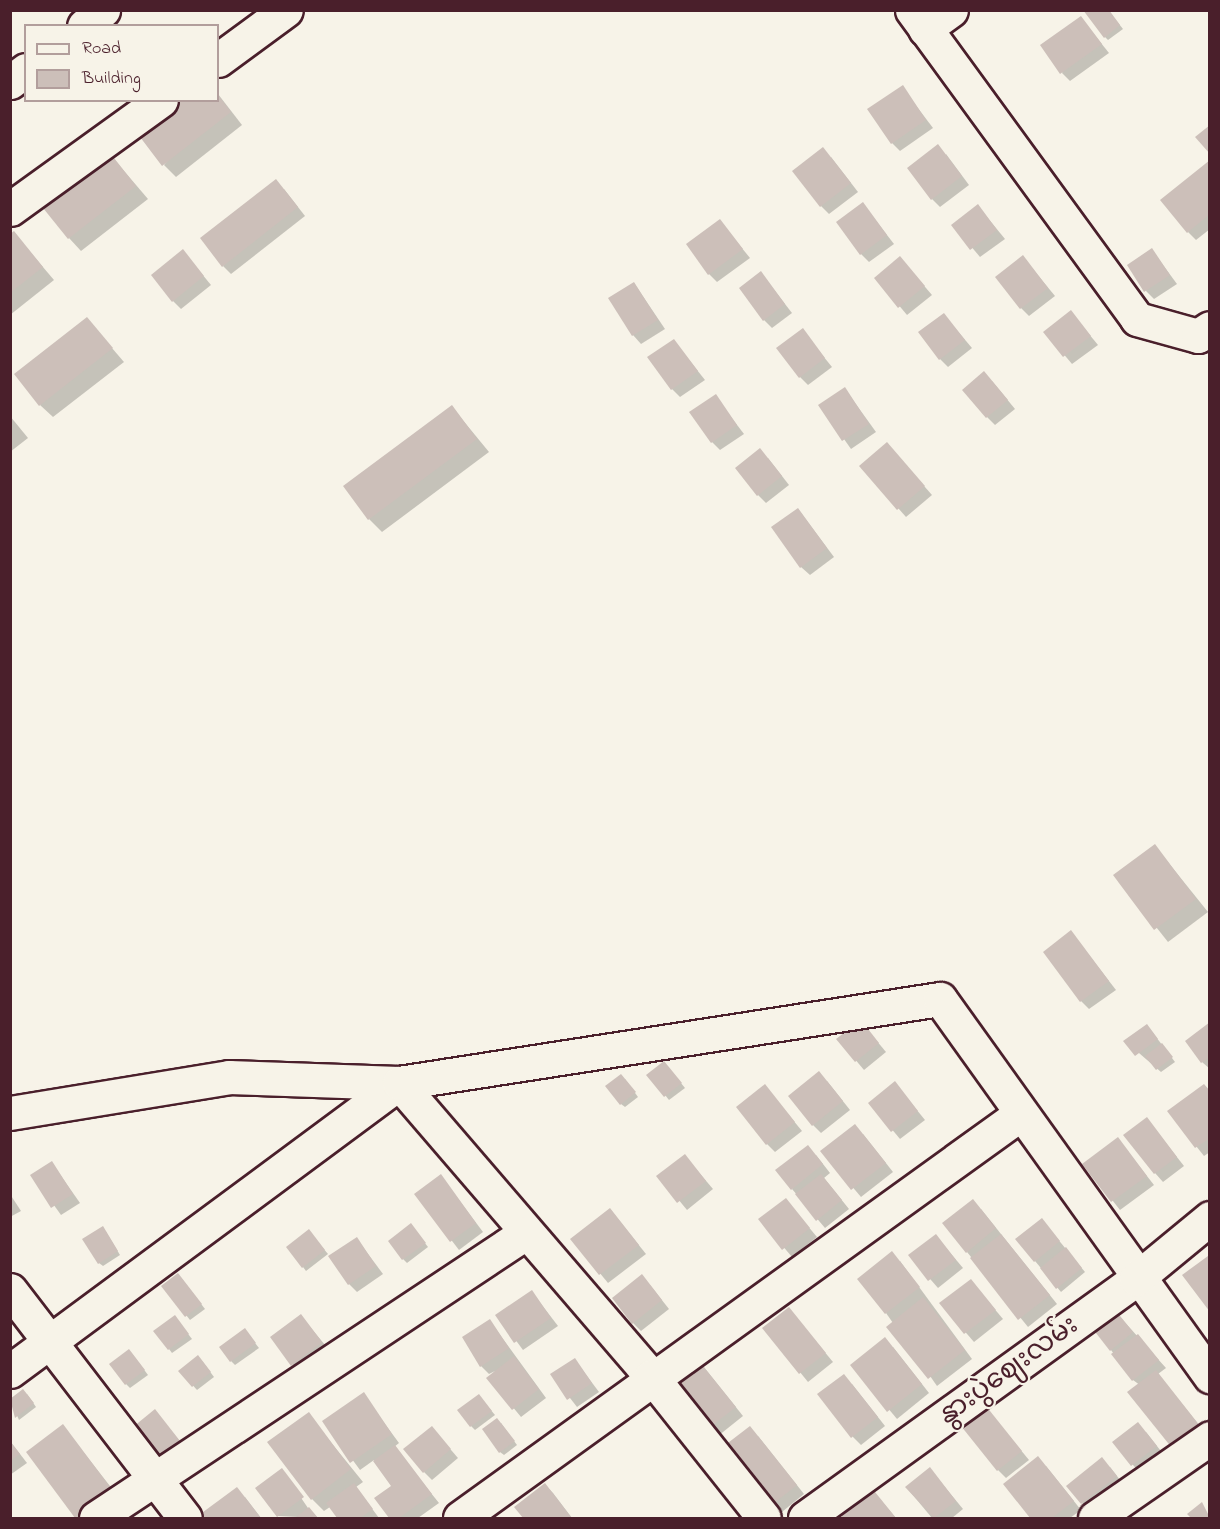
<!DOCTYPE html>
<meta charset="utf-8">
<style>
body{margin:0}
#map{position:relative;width:1220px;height:1529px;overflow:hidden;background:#f7f3e8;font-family:"Indie Flower","Noto Sans Myanmar",sans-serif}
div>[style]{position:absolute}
.shadow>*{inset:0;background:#0003}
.building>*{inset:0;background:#ccbfb9}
.roads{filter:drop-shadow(2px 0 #4a1f2b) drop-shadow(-2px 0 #4a1f2b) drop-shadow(0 2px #4a1f2b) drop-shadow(0 -2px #4a1f2b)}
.minor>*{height:33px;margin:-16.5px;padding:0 16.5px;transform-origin:16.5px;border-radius:16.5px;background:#f7f3e8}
.highway>*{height:33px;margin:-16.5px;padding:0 16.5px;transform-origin:16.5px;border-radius:16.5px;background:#f7f3e8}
span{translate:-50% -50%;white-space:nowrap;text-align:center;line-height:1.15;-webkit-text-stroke:4.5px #f7f3e8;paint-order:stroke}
.street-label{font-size:27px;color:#4a1f2b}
.frame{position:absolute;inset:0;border:12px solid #4a1f2b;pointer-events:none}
.legend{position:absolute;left:24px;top:24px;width:195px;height:78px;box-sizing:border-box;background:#f7f3e8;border:2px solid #b29e9c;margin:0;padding:8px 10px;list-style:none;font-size:18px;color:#4a1f2b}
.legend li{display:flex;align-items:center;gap:12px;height:30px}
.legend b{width:30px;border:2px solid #b29e9c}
</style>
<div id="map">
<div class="shadow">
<div style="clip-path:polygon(1108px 10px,1123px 29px,1108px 40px,1105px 37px)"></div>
<div style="clip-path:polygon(1081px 18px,1109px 53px,1070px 81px,1062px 73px)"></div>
<div style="clip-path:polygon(902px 87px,933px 128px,900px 151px,892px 143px)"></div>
<div style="clip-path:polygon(218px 94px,242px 125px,176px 177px,164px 165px)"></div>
<div style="clip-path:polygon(107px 151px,148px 199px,81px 251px,69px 238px)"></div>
<div style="clip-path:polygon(946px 154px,969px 185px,940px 207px,932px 199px)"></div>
<div style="clip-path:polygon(831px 157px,858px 192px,829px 214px,821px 206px)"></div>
<div style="clip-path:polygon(1210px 163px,1210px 229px,1196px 240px,1188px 232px)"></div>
<div style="clip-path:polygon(284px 189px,305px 216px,231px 274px,223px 266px)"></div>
<div style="clip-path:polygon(863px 204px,894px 244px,869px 262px,861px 254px)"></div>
<div style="clip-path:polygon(978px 206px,1005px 239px,980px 257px,953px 225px)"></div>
<div style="clip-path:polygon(720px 221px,750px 258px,717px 282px,709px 274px)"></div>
<div style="clip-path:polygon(14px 233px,54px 280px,10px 315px,10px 236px)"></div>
<div style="clip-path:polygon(1152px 250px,1177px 284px,1154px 299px,1146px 291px)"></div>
<div style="clip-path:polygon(183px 251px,211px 285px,181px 309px,173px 301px)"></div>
<div style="clip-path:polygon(1023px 257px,1055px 296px,1029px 316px,1021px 308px)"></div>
<div style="clip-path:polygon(908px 267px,932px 295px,907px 315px,876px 278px)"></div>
<div style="clip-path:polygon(761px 273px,792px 313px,772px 328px,764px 320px)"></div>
<div style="clip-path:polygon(634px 283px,665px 329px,641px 344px,633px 335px)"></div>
<div style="clip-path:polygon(1071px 312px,1098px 345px,1072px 364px,1045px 332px)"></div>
<div style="clip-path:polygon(944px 315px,972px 348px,948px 367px,940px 359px)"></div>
<div style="clip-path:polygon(87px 319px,124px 362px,53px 417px,40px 405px)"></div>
<div style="clip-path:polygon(802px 330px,832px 367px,808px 385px,800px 377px)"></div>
<div style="clip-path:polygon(674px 341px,705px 380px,680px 397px,672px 389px)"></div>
<div style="clip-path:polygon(992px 381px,1015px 409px,995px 425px,987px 417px)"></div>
<div style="clip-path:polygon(845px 389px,876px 432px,851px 449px,820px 405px)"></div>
<div style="clip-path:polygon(715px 396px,744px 434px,720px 450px,712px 442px)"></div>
<div style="clip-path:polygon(452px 407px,489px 452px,382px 532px,369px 519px)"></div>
<div style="clip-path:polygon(10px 416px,28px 438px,10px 452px)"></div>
<div style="clip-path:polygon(895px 453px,932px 495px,906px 517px,861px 466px)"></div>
<div style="clip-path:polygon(768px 458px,789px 485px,766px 503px,758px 495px)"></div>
<div style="clip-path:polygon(798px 509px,834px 557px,810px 575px,801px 567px)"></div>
<div style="clip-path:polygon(1155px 846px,1208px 912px,1168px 942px,1115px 875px)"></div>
<div style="clip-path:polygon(1071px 932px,1116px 990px,1089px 1009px,1081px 1001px)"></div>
<div style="clip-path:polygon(861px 1022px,886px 1052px,864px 1070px,838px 1039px)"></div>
<div style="clip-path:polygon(1210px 1024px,1210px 1069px,1202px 1062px)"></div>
<div style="clip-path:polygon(1150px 1029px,1175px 1062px,1161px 1072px,1125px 1041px)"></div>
<div style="clip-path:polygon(668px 1067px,685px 1088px,669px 1100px,649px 1075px)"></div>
<div style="clip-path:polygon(625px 1079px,638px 1097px,625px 1107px,621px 1104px)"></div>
<div style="clip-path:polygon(827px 1081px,850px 1110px,821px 1133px,813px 1125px)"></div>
<div style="clip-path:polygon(895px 1083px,925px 1120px,900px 1139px,870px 1103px)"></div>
<div style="clip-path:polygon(765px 1086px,802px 1131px,775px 1152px,767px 1144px)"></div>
<div style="clip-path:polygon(1210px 1092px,1210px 1152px,1204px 1156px,1169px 1112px)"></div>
<div style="clip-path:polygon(1147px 1119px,1184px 1166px,1163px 1182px,1155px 1173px)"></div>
<div style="clip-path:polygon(863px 1134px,893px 1172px,861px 1197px,822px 1151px)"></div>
<div style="clip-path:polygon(1118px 1139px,1154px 1185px,1120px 1210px,1084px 1164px)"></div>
<div style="clip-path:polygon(816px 1155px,830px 1173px,824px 1178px,849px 1209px,825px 1228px,792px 1189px)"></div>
<div style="clip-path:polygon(685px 1156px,713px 1189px,687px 1210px,659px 1176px)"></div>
<div style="clip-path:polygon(52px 1163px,80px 1203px,61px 1215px,33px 1176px)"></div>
<div style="clip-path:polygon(441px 1176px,483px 1232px,459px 1250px,416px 1194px)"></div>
<div style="clip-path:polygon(10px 1194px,21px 1211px,10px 1217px)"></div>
<div style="clip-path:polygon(786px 1200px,817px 1237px,792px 1257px,760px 1219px)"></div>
<div style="clip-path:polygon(610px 1209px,646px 1254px,608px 1283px,572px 1239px)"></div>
<div style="clip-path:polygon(981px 1209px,1057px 1304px,1028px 1327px,967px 1252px)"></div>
<div style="clip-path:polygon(1042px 1220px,1085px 1272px,1061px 1292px,1035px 1261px)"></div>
<div style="clip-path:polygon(414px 1229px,428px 1247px,407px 1263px,403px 1259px)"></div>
<div style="clip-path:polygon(106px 1232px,120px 1255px,103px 1266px,99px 1263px)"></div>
<div style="clip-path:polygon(312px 1235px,328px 1254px,306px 1271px,303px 1267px)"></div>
<div style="clip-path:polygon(936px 1236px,963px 1268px,938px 1288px,910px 1256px)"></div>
<div style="clip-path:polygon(357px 1239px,383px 1274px,357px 1292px,349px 1284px)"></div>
<div style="clip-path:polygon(900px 1261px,972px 1359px,937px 1386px,886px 1313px)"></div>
<div style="clip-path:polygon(182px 1279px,205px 1309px,190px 1320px,163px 1286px)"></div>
<div style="clip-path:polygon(971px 1281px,1003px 1319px,974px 1342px,941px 1304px)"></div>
<div style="clip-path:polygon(650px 1285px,669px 1309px,641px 1331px,633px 1323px)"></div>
<div style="clip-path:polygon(532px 1292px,558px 1326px,523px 1350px,497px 1315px)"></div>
<div style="clip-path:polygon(1112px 1308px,1166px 1368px,1158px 1374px,1207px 1435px,1133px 1380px,1111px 1350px)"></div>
<div style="clip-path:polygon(789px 1309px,833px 1362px,808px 1382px,764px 1328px)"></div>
<div style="clip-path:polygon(301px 1316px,330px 1351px,301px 1373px,293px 1365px)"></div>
<div style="clip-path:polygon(178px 1321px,192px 1339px,172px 1353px,169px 1349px)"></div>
<div style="clip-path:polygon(490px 1321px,546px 1398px,521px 1417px,489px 1378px,495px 1371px,489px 1374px,481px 1366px)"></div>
<div style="clip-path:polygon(248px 1334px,259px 1348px,235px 1365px,231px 1361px)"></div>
<div style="clip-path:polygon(893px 1347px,929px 1393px,897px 1419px,852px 1365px)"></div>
<div style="clip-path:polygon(133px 1355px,148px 1375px,130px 1388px,126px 1384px)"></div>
<div style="clip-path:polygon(575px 1360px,599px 1392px,577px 1407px,552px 1375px)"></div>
<div style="clip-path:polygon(202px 1361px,214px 1377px,197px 1390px,180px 1371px)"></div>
<div style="clip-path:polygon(703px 1366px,743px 1416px,718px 1436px,710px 1427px)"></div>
<div style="clip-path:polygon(852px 1384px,885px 1426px,861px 1445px,853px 1437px)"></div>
<div style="clip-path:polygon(27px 1394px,36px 1407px,19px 1420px,10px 1400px)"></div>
<div style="clip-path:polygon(363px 1394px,399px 1443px,394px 1447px,439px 1503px,418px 1518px,391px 1518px,376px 1498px,393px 1486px,374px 1460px,360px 1470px,324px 1421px)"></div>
<div style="clip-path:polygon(479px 1396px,495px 1415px,475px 1430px,471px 1426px)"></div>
<div style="clip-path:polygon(982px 1403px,1029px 1460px,1006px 1478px,998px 1470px)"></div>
<div style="clip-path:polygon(155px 1411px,187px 1450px,167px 1465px)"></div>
<div style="clip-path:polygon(308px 1414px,363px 1482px,356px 1487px,379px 1518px,339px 1518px,330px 1507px,324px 1511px,312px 1499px)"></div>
<div style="clip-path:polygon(501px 1423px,517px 1445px,504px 1455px,500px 1452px)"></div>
<div style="clip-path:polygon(63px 1426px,124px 1504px,104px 1518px,78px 1518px,28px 1452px)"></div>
<div style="clip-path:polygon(432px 1428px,458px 1458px,432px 1480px,424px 1472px)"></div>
<div style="clip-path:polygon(1146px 1432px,1164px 1455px,1140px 1473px,1114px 1443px)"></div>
<div style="clip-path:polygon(758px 1436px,804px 1494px,777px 1516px,769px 1507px)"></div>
<div style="clip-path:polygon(10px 1441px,27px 1463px,10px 1475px)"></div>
<div style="clip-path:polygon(1046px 1466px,1081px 1510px,1070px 1518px,1032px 1518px,1005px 1484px)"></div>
<div style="clip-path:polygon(1110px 1467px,1124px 1485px,1090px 1511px,1082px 1503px)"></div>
<div style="clip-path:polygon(930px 1469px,963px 1509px,952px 1518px,932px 1518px,907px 1488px)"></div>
<div style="clip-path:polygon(282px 1470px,308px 1508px,318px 1518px,278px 1516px)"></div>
<div style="clip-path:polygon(545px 1485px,553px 1493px,572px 1518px,525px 1518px,516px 1507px)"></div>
<div style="clip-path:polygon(245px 1497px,261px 1518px,199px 1518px)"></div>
<div style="clip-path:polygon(879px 1498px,896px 1518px,845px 1518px,841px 1513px)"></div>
</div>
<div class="building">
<div style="clip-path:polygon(1083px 10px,1109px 10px,1120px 25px,1104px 38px)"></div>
<div style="clip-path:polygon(1081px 16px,1102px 44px,1060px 74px,1040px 45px)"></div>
<div style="clip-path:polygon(903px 85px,926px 120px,891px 144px,867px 109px)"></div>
<div style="clip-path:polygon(218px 95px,231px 112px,162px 166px,134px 129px,170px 100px,218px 100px)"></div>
<div style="clip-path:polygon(1210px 125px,1210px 154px,1195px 137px)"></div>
<div style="clip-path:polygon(938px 144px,962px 176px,931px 200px,907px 168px)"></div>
<div style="clip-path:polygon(823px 147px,851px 183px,820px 207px,792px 171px)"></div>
<div style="clip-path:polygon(107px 149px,136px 186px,68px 239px,39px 203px)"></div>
<div style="clip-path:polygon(1210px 160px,1210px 214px,1187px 233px,1160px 200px)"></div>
<div style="clip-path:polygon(276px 179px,298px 207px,222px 267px,200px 238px)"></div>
<div style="clip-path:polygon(863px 202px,887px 235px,860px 255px,836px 222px)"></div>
<div style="clip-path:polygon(978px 204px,997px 230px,970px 250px,951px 225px)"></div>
<div style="clip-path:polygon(720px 219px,743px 249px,708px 275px,686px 244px)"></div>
<div style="clip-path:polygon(14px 231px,43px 267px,10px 293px,10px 234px)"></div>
<div style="clip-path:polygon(1152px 248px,1170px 275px,1144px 292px,1127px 265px)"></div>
<div style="clip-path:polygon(183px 249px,204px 276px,172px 302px,151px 275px)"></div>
<div style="clip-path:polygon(1023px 255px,1048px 288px,1020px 309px,995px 277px)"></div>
<div style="clip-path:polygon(900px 256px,925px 286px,898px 308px,874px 278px)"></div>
<div style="clip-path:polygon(761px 271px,785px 304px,763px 321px,739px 288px)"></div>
<div style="clip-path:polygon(634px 282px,658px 320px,632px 336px,608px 298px)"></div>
<div style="clip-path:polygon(1071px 310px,1091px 336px,1063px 357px,1043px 332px)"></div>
<div style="clip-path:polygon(944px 313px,965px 340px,939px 360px,918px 332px)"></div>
<div style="clip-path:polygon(87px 317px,113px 348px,39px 406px,14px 374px)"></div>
<div style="clip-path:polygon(803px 328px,825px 358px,799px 378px,776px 348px)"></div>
<div style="clip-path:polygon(674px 339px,698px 371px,671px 390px,647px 357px)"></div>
<div style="clip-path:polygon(984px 371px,1008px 400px,986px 418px,962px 390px)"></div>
<div style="clip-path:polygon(845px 387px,869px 424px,842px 441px,818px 405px)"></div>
<div style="clip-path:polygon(716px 394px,737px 425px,711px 443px,689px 412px)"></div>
<div style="clip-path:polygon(452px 405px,477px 439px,368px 520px,343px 486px)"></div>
<div style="clip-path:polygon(887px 442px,925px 486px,897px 510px,859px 466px)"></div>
<div style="clip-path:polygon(760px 448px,782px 476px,757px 496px,735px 468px)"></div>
<div style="clip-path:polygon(798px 508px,827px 548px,800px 568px,771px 527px)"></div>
<div style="clip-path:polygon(1155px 844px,1196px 899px,1154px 930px,1113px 875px)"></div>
<div style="clip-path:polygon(1071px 930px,1109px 981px,1080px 1002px,1043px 952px)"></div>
<div style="clip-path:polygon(861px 1020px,879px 1043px,855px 1062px,836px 1039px)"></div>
<div style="clip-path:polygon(1210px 1022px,1210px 1057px,1201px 1063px,1185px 1041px)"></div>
<div style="clip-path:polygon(1147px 1024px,1158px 1039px,1135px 1056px,1123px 1041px)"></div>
<div style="clip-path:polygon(1162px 1043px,1173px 1057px,1156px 1070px,1145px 1056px)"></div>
<div style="clip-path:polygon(664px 1061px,682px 1083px,664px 1097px,646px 1075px)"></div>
<div style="clip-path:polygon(819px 1071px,843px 1101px,812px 1126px,788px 1096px)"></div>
<div style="clip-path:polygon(621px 1074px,636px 1092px,620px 1105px,605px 1086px)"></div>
<div style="clip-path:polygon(895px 1081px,918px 1111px,891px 1132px,868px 1103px)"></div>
<div style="clip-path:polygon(765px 1084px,795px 1122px,766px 1145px,736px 1107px)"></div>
<div style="clip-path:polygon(1204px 1084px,1210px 1091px,1210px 1138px,1195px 1148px,1167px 1111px)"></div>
<div style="clip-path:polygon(1147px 1117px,1177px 1157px,1154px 1174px,1123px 1135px)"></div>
<div style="clip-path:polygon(855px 1124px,886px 1163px,851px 1190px,820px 1151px)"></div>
<div style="clip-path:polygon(1118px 1137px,1147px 1176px,1111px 1202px,1082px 1164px)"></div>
<div style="clip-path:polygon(808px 1145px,823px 1164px,791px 1190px,775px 1170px)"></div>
<div style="clip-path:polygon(685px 1154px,706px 1181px,677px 1203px,656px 1176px)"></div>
<div style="clip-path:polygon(52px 1161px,73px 1194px,51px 1208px,30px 1175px)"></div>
<div style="clip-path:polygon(441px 1174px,476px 1223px,450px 1242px,414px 1194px)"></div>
<div style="clip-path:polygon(821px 1174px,842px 1200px,816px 1221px,795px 1194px)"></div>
<div style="clip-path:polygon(786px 1198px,810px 1228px,782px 1250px,758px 1219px)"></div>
<div style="clip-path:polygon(973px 1199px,996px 1228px,966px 1253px,942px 1223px)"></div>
<div style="clip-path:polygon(610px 1208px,639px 1245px,599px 1275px,570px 1239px)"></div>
<div style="clip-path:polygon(1042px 1218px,1060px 1241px,1034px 1262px,1015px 1239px)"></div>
<div style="clip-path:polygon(411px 1223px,426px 1243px,402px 1260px,388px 1241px)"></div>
<div style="clip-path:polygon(103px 1226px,118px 1251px,98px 1264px,82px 1239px)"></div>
<div style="clip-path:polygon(309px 1229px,325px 1250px,302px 1268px,286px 1247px)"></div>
<div style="clip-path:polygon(936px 1234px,956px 1260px,928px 1281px,908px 1255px)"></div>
<div style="clip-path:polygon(1001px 1234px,1050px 1295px,1018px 1320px,970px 1258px)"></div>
<div style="clip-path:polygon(357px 1237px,376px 1266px,348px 1285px,328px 1256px)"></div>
<div style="clip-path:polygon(1066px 1247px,1082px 1268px,1056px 1289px,1040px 1268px)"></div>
<div style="clip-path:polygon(892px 1251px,920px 1287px,885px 1314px,857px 1279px)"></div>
<div style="clip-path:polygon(1208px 1256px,1210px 1258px,1210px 1312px,1182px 1275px)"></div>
<div style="clip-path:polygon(178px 1273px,202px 1304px,185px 1317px,161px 1286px)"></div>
<div style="clip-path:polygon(642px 1274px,662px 1300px,632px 1324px,612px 1298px)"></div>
<div style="clip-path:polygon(971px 1279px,996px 1310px,964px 1334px,939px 1303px)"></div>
<div style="clip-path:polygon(532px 1290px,551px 1318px,514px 1343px,495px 1315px)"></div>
<div style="clip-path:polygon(923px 1297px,965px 1350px,928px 1379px,886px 1327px)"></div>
<div style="clip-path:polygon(1112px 1306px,1133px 1332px,1110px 1351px,1089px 1324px)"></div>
<div style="clip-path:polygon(789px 1307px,826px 1353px,799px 1374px,762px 1328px)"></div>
<div style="clip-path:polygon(301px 1314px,322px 1342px,291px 1366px,270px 1337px)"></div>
<div style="clip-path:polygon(175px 1315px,189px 1334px,168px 1350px,153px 1331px)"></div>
<div style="clip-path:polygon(490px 1319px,509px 1348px,480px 1367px,462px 1337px)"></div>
<div style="clip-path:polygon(245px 1328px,256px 1343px,230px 1362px,219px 1347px)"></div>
<div style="clip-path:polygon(1138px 1334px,1159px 1360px,1132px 1381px,1111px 1354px)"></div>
<div style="clip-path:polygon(885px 1337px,922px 1384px,887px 1412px,850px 1365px)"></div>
<div style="clip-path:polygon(129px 1349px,145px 1370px,125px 1385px,109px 1364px)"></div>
<div style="clip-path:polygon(198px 1355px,211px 1372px,192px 1387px,178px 1371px)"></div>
<div style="clip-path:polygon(514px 1356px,539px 1389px,512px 1410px,486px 1378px)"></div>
<div style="clip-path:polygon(695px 1356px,736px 1407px,709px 1428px,669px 1377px)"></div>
<div style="clip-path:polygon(575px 1358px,592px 1383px,567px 1400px,550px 1374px)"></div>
<div style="clip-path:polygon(1156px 1370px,1200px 1426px,1172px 1448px,1127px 1392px)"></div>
<div style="clip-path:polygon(844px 1374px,878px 1417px,851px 1438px,817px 1394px)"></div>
<div style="clip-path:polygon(23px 1389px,34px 1403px,15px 1418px,10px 1399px)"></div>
<div style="clip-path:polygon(364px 1392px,392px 1434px,350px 1463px,322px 1421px)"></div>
<div style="clip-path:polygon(479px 1394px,492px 1411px,470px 1427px,457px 1410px)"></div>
<div style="clip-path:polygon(982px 1401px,1022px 1451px,997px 1471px,957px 1421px)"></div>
<div style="clip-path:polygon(155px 1409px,180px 1441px,158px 1458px,133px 1427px)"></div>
<div style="clip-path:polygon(309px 1412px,351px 1469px,311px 1500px,267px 1442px)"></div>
<div style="clip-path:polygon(497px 1418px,515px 1441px,499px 1453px,482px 1429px)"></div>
<div style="clip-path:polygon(1138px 1422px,1157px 1446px,1131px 1466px,1112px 1442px)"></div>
<div style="clip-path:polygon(63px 1424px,113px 1491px,75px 1518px,26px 1452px)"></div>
<div style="clip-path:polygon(432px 1426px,451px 1449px,423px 1473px,403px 1449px)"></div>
<div style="clip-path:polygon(750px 1426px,797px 1485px,768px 1508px,720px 1449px)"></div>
<div style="clip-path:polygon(10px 1441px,20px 1454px,10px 1461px)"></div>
<div style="clip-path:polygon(395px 1445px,432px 1494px,399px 1518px,389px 1518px,374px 1498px,391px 1486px,373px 1461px)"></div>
<div style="clip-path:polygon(1038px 1456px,1074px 1501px,1052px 1518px,1030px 1518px,1003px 1484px)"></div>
<div style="clip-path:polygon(1102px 1457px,1117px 1476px,1081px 1504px,1066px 1486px)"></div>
<div style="clip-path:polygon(930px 1467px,956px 1501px,934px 1518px,905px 1487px)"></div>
<div style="clip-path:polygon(282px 1468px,304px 1497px,277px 1517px,255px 1488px)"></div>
<div style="clip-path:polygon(354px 1483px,373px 1509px,360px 1518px,337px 1518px,326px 1503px)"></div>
<div style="clip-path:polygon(545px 1483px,571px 1517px,569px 1518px,523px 1518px,514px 1507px)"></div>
<div style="clip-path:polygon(237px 1487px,261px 1518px,195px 1518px)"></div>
<div style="clip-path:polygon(871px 1487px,896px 1518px,843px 1518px,839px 1513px)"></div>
<div style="clip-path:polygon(1202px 1502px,1210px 1518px,1191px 1518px,1187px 1514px)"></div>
<div style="clip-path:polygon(309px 1507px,318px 1518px,295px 1518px)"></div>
</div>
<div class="roads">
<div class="minor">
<div style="left:912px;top:10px;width:382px;rotate:53.9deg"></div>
<div style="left:1137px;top:319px;width:63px;rotate:15.6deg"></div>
<div style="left:1198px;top:336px;width:14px;rotate:-34deg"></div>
<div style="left:925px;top:29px;width:32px;rotate:-36deg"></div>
<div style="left:218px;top:60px;width:84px;rotate:-36.3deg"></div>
<div style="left:10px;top:209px;width:186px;rotate:-35.8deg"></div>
<div style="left:10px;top:1113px;width:222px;rotate:-9.3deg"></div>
<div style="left:229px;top:1077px;width:170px;rotate:2deg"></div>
<div style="left:399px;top:1083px;width:386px;rotate:49.3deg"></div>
<div style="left:651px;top:1376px;width:181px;rotate:51.5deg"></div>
<div style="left:10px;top:1290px;width:287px;rotate:52.5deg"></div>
<div style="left:10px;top:1371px;width:484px;rotate:-36.5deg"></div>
<div style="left:399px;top:1083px;width:547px;rotate:-8.83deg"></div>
<div style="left:940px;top:999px;width:464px;rotate:54.4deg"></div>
<div style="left:96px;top:1518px;width:514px;rotate:-33.57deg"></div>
<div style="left:460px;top:1518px;width:689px;rotate:-35.79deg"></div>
<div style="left:805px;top:1518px;width:408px;rotate:-35.8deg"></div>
<div style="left:1136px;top:1279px;width:96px;rotate:-39.5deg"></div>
<div style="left:1095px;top:1518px;width:140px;rotate:-34.8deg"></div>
</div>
<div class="highway">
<div style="left:84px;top:26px;width:25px;rotate:-40deg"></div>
<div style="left:10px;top:82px;width:20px;rotate:-37deg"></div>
</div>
</div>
<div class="street-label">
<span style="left:1009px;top:1371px;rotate:-36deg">နွားပွဲဈေးလမ်း</span>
</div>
<div class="frame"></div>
<ul class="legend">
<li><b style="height:8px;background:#f7f3e8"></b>Road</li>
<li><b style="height:16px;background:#ccbfb9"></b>Building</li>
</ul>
</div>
